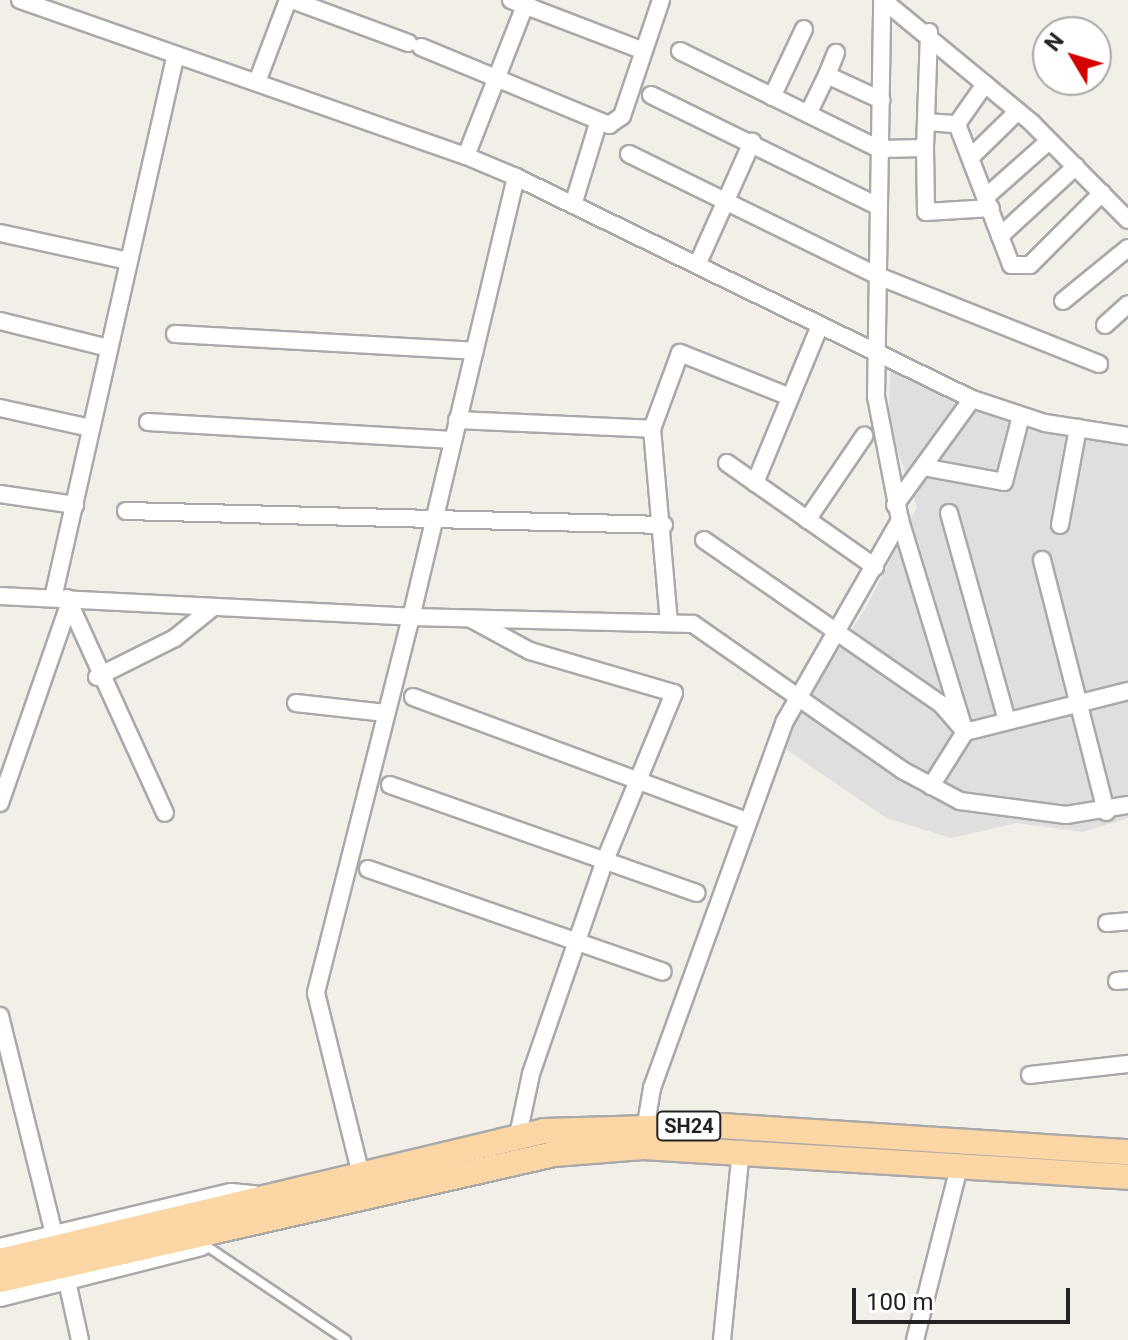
<!DOCTYPE html>
<style>
body{margin:0}
#map{position:relative;width:1128px;height:1340px;overflow:hidden;background:#f2efe9;font-family:Roboto,sans-serif}
div>[style]{position:absolute}
.residential>*{inset:0;background:#e0dfdf}
.roads{filter:drop-shadow(2px 0 #a9a9a9) drop-shadow(-2px 0 #a9a9a9) drop-shadow(0 2px #a9a9a9) drop-shadow(0 -2px #a9a9a9)}
.service>*{height:8px;margin:-4px;padding:0 4px;transform-origin:4px;border-radius:4px;background:#fff}
.minor>*{height:16px;margin:-8px;padding:0 8px;transform-origin:8px;border-radius:8px;background:#fff}
.tertiary>*{height:18px;margin:-9px;padding:0 9px;transform-origin:9px;border-radius:9px;background:#fff}
.primary>*{height:24px;margin:-12px;padding:0 12px;transform-origin:12px;border-radius:12px;background:#fcd6a4}
span{translate:-50% -50%;white-space:nowrap;text-align:center;line-height:1.15;-webkit-text-stroke:7px #fff;paint-order:stroke}
.shield-label span{padding:2px 6px;background:#fff;border:2px solid;border-radius:6px;-webkit-text-stroke-width:0}
.shield-label{font-size:20px;color:#222;font-weight:700}
.north{position:absolute;left:1032px;top:16px;width:80px;height:80px;box-sizing:border-box;background:#fff;border:2px solid #a7a7a7;border-radius:50%;rotate:308deg;font-size:22px;font-weight:700;line-height:32px;text-align:center;color:#222}
.north::after{content:'';display:block;margin:auto;width:28px;height:36px;background:#d40000;clip-path:polygon(50% 0,100% 100%,50% 72%,0 100%)}
.scale{position:absolute;left:852px;top:1288px;width:218px;height:36px;box-sizing:border-box;border:4px solid #222;border-top:0;padding-left:10px;font-size:24px;line-height:28px;white-space:nowrap;color:#222;-webkit-text-stroke:6px #fff;paint-order:stroke}
</style>
<div id="map">
<div class="residential">
<div style="clip-path:polygon(891px 362px,999px 419px,1128px 442px,1128px 818px,1083px 832px,1017px 823px,951px 838px,886px 818px,777px 743px,867px 606px,917px 507px,888px 422px)"></div>
</div>
<div class="roads">
<div class="service">
<div style="left:205px;top:1245px;width:170px;rotate:34deg"></div>
</div>
<div class="minor">
<div style="left:20px;top:0;width:472px;rotate:19.3deg"></div>
<div style="left:466px;top:156px;width:168px;rotate:-68.6deg"></div>
<div style="left:292px;top:0;width:124px;rotate:20.3deg"></div>
<div style="left:511px;top:0;width:142px;rotate:21deg"></div>
<div style="left:883px;top:0;width:193px;rotate:39.5deg"></div>
<div style="left:1032px;top:123px;width:136px;rotate:45.3deg"></div>
<div style="left:421px;top:47px;width:204px;rotate:22.5deg"></div>
<div style="left:609px;top:125px;width:16px;rotate:-35deg"></div>
<div style="left:622px;top:116px;width:122px;rotate:-71.4deg"></div>
<div style="left:680px;top:51px;width:222px;rotate:26.2deg"></div>
<div style="left:879px;top:149px;width:46px;rotate:-1.2deg"></div>
<div style="left:925px;top:148px;width:116px;rotate:-88deg"></div>
<div style="left:827px;top:75px;width:24px;rotate:-68deg"></div>
<div style="left:257px;top:82px;width:88px;rotate:-69.3deg"></div>
<div style="left:985px;top:84px;width:49px;rotate:125deg"></div>
<div style="left:957px;top:124px;width:151px;rotate:69deg"></div>
<div style="left:1011px;top:265px;width:19px"></div>
<div style="left:1030px;top:265px;width:102px;rotate:-45deg"></div>
<div style="left:651px;top:95px;width:250px;rotate:26.1deg"></div>
<div style="left:772px;top:97px;width:75px;rotate:-64.8deg"></div>
<div style="left:808px;top:114px;width:43px;rotate:-64deg"></div>
<div style="left:827px;top:75px;width:60px;rotate:24.8deg"></div>
<div style="left:926px;top:122px;width:31px;rotate:4deg"></div>
<div style="left:925px;top:148px;width:64px;rotate:89.1deg"></div>
<div style="left:926px;top:212px;width:65px;rotate:-3.5deg"></div>
<div style="left:629px;top:154px;width:277px;rotate:26.1deg"></div>
<div style="left:878px;top:276px;width:238px;rotate:21.7deg"></div>
<div style="left:466px;top:156px;width:54px;rotate:22.8deg"></div>
<div style="left:972px;top:156px;width:64px;rotate:-44.4deg"></div>
<div style="left:988px;top:195px;width:81px;rotate:-41.5deg"></div>
<div style="left:573px;top:205px;width:86px;rotate:-73deg"></div>
<div style="left:0;top:233px;width:131px;rotate:12.3deg"></div>
<div style="left:1000px;top:236px;width:103px;rotate:-42.6deg"></div>
<div style="left:698px;top:263px;width:133px;rotate:-65.9deg"></div>
<div style="left:1063px;top:301px;width:84px;rotate:-39.2deg"></div>
<div style="left:0;top:321px;width:112px;rotate:13.9deg"></div>
<div style="left:1105px;top:325px;width:31px;rotate:-42deg"></div>
<div style="left:175px;top:334px;width:300px;rotate:3.2deg"></div>
<div style="left:0;top:408px;width:92px;rotate:12.5deg"></div>
<div style="left:457px;top:420px;width:195px;rotate:2.6deg"></div>
<div style="left:148px;top:422px;width:305px;rotate:3.4deg"></div>
<div style="left:1128px;top:436px;width:84px;rotate:-171.1deg"></div>
<div style="left:1045px;top:423px;width:77px;rotate:-161.8deg"></div>
<div style="left:972px;top:399px;width:507px;rotate:-154.04deg"></div>
<div style="left:516px;top:177px;width:452px;rotate:103.4deg"></div>
<div style="left:411px;top:617px;width:282px;rotate:1.4deg"></div>
<div style="left:693px;top:624px;width:255px;rotate:34.9deg"></div>
<div style="left:902px;top:770px;width:66px;rotate:28.1deg"></div>
<div style="left:960px;top:801px;width:107px;rotate:7.5deg"></div>
<div style="left:1066px;top:815px;width:63px;rotate:-9.2deg"></div>
<div style="left:727px;top:463px;width:181px;rotate:35.1deg"></div>
<div style="left:928px;top:468px;width:77px;rotate:10.4deg"></div>
<div style="left:1004px;top:482px;width:68px;rotate:-75.6deg"></div>
<div style="left:755px;top:483px;width:168px;rotate:-67.6deg"></div>
<div style="left:0;top:494px;width:76px;rotate:8.3deg"></div>
<div style="left:895px;top:505px;width:131px;rotate:-54deg"></div>
<div style="left:126px;top:511px;width:538px;rotate:1.49deg"></div>
<div style="left:949px;top:513px;width:212px;rotate:74.4deg"></div>
<div style="left:807px;top:520px;width:102px;rotate:-55.8deg"></div>
<div style="left:900px;top:520px;width:222px;rotate:73deg"></div>
<div style="left:965px;top:732px;width:64px;rotate:122.2deg"></div>
<div style="left:1060px;top:525px;width:99px;rotate:-79.5deg"></div>
<div style="left:704px;top:540px;width:288px;rotate:34.7deg"></div>
<div style="left:941px;top:704px;width:37px;rotate:49deg"></div>
<div style="left:965px;top:732px;width:168px;rotate:-14.1deg"></div>
<div style="left:1042px;top:560px;width:260px;rotate:75.7deg"></div>
<div style="left:0;top:596px;width:412px;rotate:2.9deg"></div>
<div style="left:411px;top:617px;width:388px;rotate:104.2deg"></div>
<div style="left:316px;top:993px;width:183px;rotate:76.1deg"></div>
<div style="left:53px;top:598px;width:554px;rotate:-77.27deg"></div>
<div style="left:67px;top:598px;width:236px;rotate:65.5deg"></div>
<div style="left:471px;top:619px;width:67px;rotate:28.5deg"></div>
<div style="left:530px;top:651px;width:150px;rotate:16.3deg"></div>
<div style="left:674px;top:693px;width:181px;rotate:112.4deg"></div>
<div style="left:605px;top:860px;width:226px;rotate:109.1deg"></div>
<div style="left:531px;top:1074px;width:62px;rotate:102deg"></div>
<div style="left:669px;top:623px;width:195px;rotate:-95deg"></div>
<div style="left:652px;top:429px;width:81px;rotate:-69.8deg"></div>
<div style="left:680px;top:353px;width:118px;rotate:21.8deg"></div>
<div style="left:97px;top:677px;width:87px;rotate:-26.6deg"></div>
<div style="left:175px;top:638px;width:48px;rotate:-39deg"></div>
<div style="left:413px;top:697px;width:356px;rotate:20.4deg"></div>
<div style="left:296px;top:703px;width:90px;rotate:6.4deg"></div>
<div style="left:390px;top:785px;width:325px;rotate:19.4deg"></div>
<div style="left:0;top:803px;width:207px;rotate:-70.8deg"></div>
<div style="left:368px;top:869px;width:312px;rotate:19.2deg"></div>
<div style="left:1107px;top:923px;width:21px;rotate:-5deg"></div>
<div style="left:1117px;top:981px;width:11px;rotate:-5deg"></div>
<div style="left:0;top:1016px;width:226px;rotate:76.1deg"></div>
<div style="left:1030px;top:1075px;width:99px;rotate:-6.4deg"></div>
<div style="left:644px;top:1136px;width:49px;rotate:-80.5deg"></div>
<div style="left:652px;top:1088px;width:390px;rotate:-70.1deg"></div>
<div style="left:785px;top:721px;width:232px;rotate:-60.2deg"></div>
<div style="left:900px;top:520px;width:126px;rotate:-101deg"></div>
<div style="left:876px;top:396px;width:396px;rotate:-89.1deg"></div>
<div style="left:67px;top:1281px;width:60px;rotate:77.6deg"></div>
<div style="left:722px;top:1340px;width:190px;rotate:-84.3deg"></div>
<div style="left:915px;top:1340px;width:179px;rotate:-75.7deg"></div>
</div>
<div class="tertiary">
<div style="left:0;top:1248px;width:237px;rotate:-13.4deg"></div>
<div style="left:231px;top:1193px;width:24px;rotate:5deg"></div>
<div style="left:0;top:1297px;width:208px;rotate:-14.2deg"></div>
</div>
<div class="primary">
<div style="left:0;top:1261px;width:559px;rotate:-13.44deg"></div>
<div style="left:544px;top:1131px;width:177px;rotate:-1.6deg"></div>
<div style="left:721px;top:1126px;width:408px;rotate:3.7deg"></div>
<div style="left:0;top:1280px;width:568px;rotate:-12.81deg"></div>
<div style="left:554px;top:1154px;width:89px;rotate:-4.5deg"></div>
<div style="left:643px;top:1147px;width:486px;rotate:3.5deg"></div>
</div>
</div>
<div class="shield-label">
<span style="left:689px;top:1126px">SH24</span>
</div>
<div class="north">N</div>
<div class="scale">100 m</div>
</div>
